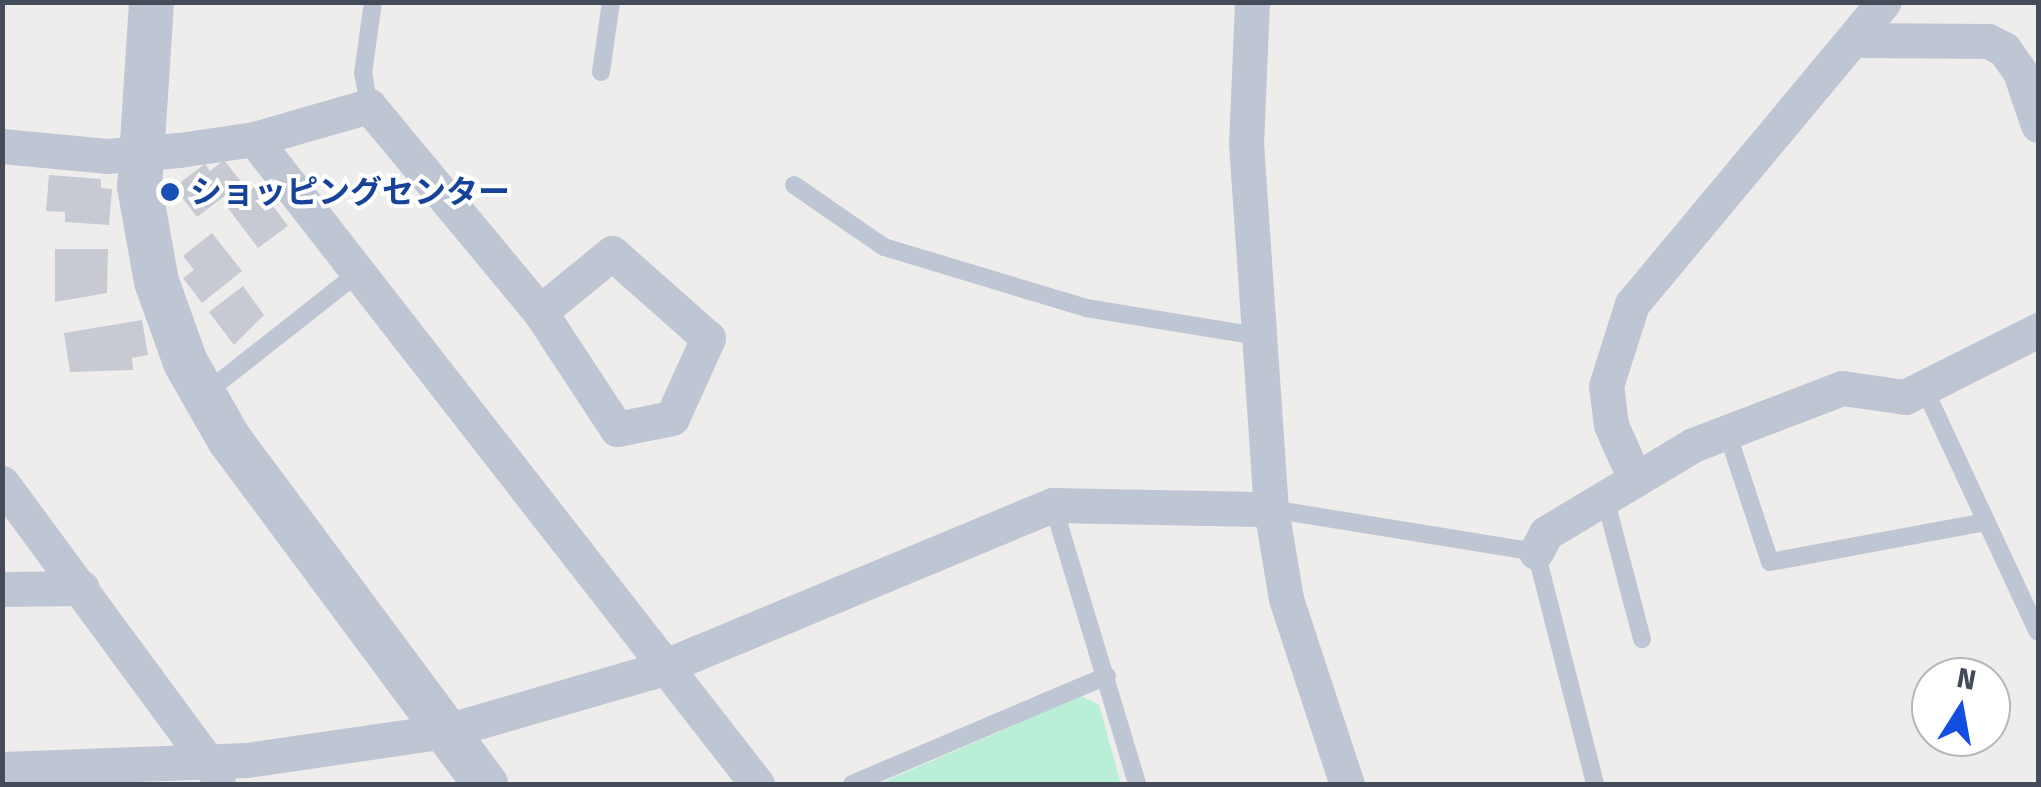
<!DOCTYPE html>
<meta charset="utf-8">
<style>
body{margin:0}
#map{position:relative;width:2041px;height:787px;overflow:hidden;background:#efedec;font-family:"Fira Sans","Noto Sans JP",sans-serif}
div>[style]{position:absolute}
.green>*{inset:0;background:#b8efd6}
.building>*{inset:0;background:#c8cad3}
.service>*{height:18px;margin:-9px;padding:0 9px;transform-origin:9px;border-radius:9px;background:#bfc6d3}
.minor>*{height:35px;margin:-17.5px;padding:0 17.5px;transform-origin:17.5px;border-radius:17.5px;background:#bfc6d3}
.tertiary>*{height:45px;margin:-22.5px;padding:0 22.5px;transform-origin:22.5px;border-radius:22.5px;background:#bfc6d3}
.dots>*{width:28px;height:28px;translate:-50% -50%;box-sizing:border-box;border:5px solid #fff;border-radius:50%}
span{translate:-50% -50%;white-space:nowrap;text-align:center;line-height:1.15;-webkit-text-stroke:8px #fff;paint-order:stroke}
.transit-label{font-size:32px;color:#164399;font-weight:700}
.left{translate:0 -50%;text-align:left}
.frame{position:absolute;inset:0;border:5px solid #444c5a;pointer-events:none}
.north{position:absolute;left:1911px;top:657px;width:100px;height:100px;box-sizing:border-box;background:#fff;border:2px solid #b4b7bd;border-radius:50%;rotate:11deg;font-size:28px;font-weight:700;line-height:40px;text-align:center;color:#444c5a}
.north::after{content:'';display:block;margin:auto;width:35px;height:45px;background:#134ee2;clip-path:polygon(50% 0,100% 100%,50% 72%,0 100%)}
</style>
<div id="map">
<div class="green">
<div style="clip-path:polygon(1081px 696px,1099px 705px,1121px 784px,879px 784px)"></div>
</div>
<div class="building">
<div style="clip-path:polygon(224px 160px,242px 183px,197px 217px,174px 187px,205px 164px,210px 171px)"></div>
<div style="clip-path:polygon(49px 175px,101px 179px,101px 188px,112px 189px,109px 225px,65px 222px,65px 212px,46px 211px)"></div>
<div style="clip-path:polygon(257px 185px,288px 226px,258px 248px,227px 207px)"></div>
<div style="clip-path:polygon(212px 233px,242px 271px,202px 303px,183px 278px,194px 270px,183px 256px)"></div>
<div style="clip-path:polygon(55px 249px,108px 249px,107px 293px,55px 302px)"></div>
<div style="clip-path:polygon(243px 286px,264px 315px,234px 345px,209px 312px)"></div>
<div style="clip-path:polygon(142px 320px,148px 355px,132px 358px,133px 370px,70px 372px,64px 333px)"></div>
</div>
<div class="service">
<div style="left:601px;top:72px;width:71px;rotate:-81.9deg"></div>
<div style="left:369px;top:106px;width:34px;rotate:-100deg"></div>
<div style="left:363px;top:73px;width:72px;rotate:-82deg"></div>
<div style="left:794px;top:185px;width:109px;rotate:34.6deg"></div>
<div style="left:884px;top:247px;width:211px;rotate:16.8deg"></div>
<div style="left:1086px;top:308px;width:173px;rotate:9.3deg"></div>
<div style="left:1924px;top:388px;width:269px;rotate:65deg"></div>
<div style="left:203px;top:395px;width:197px;rotate:-38.2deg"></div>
<div style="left:1727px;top:432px;width:137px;rotate:71.7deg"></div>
<div style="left:1770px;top:562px;width:220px;rotate:-10.5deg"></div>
<div style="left:1605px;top:498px;width:146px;rotate:75.3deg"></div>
<div style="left:1053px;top:505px;width:291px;rotate:73.2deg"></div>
<div style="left:1271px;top:509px;width:268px;rotate:9.2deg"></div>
<div style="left:1536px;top:552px;width:239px;rotate:75.7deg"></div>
<div style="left:852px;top:784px;width:277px;rotate:-23deg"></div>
</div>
<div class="minor">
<div style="left:1252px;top:2px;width:141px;rotate:92.4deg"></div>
<div style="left:1246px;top:143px;width:367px;rotate:86.1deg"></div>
<div style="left:1271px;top:509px;width:91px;rotate:80.5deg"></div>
<div style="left:1286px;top:599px;width:195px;rotate:71.8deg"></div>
<div style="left:1854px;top:40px;width:134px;rotate:0.4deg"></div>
<div style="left:1988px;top:41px;width:18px;rotate:27deg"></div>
<div style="left:2004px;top:49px;width:28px;rotate:55deg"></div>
<div style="left:2020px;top:72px;width:56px;rotate:71.2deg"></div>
<div style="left:254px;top:139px;width:818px;rotate:52.05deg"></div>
<div style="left:2px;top:146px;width:105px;rotate:5.4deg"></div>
<div style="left:107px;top:156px;width:72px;rotate:-4.8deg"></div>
<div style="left:179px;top:150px;width:76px;rotate:-8.3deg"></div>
<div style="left:254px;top:139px;width:120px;rotate:-16deg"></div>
<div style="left:369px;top:106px;width:268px;rotate:50.3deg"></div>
<div style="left:540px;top:312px;width:140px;rotate:56.7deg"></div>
<div style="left:617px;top:429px;width:56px;rotate:-11.3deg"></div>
<div style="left:672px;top:418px;width:88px;rotate:-65.8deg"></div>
<div style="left:708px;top:338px;width:128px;rotate:-138.5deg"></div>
<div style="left:612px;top:253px;width:93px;rotate:140.7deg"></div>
<div style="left:1635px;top:479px;width:59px;rotate:-114deg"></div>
<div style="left:1611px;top:425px;width:39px;rotate:-97deg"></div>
<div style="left:1606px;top:386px;width:86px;rotate:-72.4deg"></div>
<div style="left:1632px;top:304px;width:393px;rotate:-50.2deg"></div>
<div style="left:2px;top:483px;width:364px;rotate:53.6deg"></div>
<div style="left:1536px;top:552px;width:21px;rotate:-62deg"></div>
<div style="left:1546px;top:533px;width:171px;rotate:-30.9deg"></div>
<div style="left:1693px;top:445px;width:160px;rotate:-20.9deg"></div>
<div style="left:1842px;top:388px;width:64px;rotate:8.1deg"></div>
<div style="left:1905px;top:397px;width:149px;rotate:-26.7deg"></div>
<div style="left:2px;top:589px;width:80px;rotate:-0.7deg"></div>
<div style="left:2px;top:769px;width:245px;rotate:-2.1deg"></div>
<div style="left:247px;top:760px;width:201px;rotate:-8.3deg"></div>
<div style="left:446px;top:731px;width:213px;rotate:-16.1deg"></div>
<div style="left:651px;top:672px;width:435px;rotate:-22.6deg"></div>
<div style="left:1053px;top:505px;width:218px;rotate:1.1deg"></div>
</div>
<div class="tertiary">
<div style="left:151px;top:2px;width:184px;rotate:93.7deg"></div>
<div style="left:139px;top:186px;width:97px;rotate:79.9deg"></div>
<div style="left:156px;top:281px;width:86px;rotate:70.3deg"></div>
<div style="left:185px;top:362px;width:89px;rotate:60.3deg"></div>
<div style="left:229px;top:439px;width:430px;rotate:53.4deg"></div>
</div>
<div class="dots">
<div style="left:170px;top:192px;background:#1a4fb4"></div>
</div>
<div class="transit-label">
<span class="left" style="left:190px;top:192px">ショッピングセンター</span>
</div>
<div class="frame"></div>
<div class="north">N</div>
</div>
